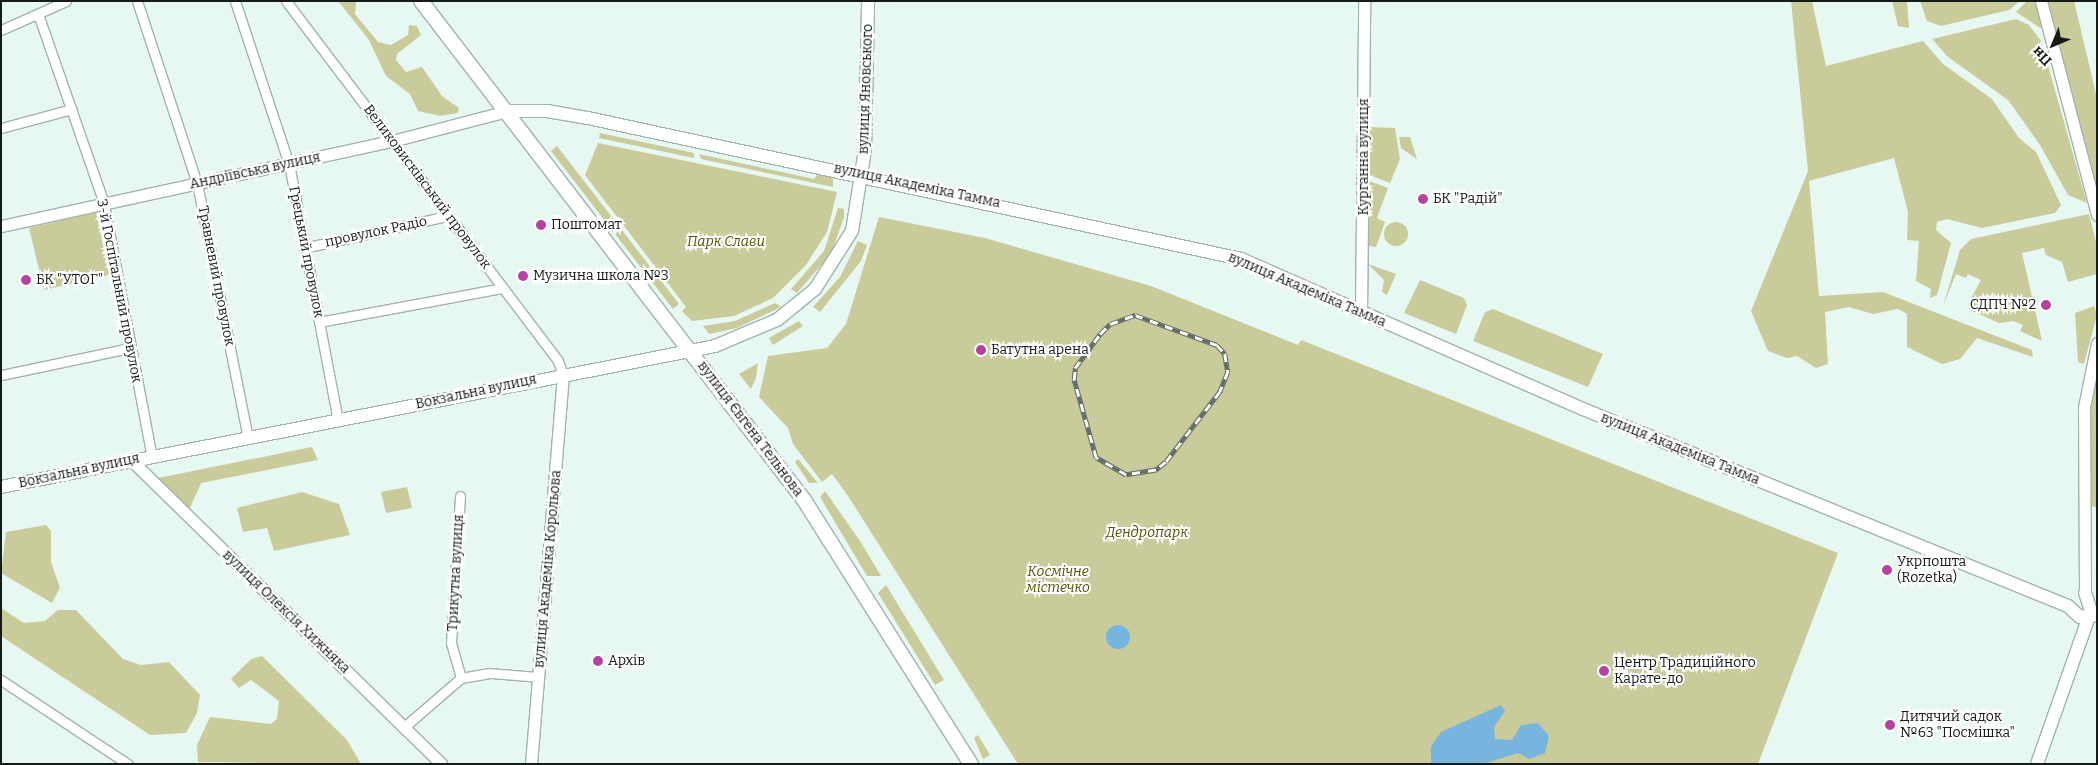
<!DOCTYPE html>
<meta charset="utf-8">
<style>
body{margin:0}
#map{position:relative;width:2098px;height:765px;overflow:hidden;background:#e7f8f3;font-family:Bitter,serif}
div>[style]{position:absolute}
.green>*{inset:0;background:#cacb9a}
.round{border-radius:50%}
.water>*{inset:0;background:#77b5de}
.roads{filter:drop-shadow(1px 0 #a2b2ad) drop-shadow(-1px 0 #a2b2ad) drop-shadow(0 1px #a2b2ad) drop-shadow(0 -1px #a2b2ad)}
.minor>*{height:9px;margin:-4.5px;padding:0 4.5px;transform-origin:4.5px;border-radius:4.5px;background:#fff}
.tertiary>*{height:11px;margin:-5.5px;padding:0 5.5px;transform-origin:5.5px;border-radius:5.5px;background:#fff}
.secondary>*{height:12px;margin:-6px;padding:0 6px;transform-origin:6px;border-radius:6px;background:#fff}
.primary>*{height:14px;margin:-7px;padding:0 7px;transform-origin:7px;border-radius:7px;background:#fff}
.rail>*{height:4.5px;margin-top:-2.25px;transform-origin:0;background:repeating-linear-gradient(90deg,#fff 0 8px,#616b68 0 16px);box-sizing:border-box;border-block:1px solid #616b68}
.dots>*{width:14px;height:14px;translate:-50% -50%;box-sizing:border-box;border:2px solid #fff;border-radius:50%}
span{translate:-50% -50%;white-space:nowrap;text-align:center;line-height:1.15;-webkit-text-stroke:4px #fff;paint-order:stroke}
.street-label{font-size:14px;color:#151b19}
.poi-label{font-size:14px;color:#151b19}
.left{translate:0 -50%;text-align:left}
.right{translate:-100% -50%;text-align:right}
.park-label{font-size:14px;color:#555300;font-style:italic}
.frame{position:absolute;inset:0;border:2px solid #151b19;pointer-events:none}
.north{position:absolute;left:2028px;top:20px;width:50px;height:50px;-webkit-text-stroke:4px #fff;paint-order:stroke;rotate:225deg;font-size:14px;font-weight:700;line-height:20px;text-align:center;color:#151b19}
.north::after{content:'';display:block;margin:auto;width:18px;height:22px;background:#151b19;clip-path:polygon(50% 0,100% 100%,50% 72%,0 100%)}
</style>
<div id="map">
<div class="green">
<div style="clip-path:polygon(338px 1px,356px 1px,355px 14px,378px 42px,391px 45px,408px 35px,409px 25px,417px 26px,421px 35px,397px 54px,396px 60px,406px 72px,422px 67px,442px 96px,459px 108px,458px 113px,440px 116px,418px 111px,410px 94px,386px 76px,369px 40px)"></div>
<div style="clip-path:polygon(1791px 1px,1812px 1px,1826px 66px,1923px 41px,1943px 64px,1992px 99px,2019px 138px,2036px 152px,2061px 205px,2055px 213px,1982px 228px,1947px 219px,1937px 222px,1936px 230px,1951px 243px,1937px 295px,1930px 298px,1931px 289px,1916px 281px,1919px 241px,1907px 240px,1908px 212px,1894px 158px,1809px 181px,1819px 296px,1883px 292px,2032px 350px,2033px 357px,1977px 338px,1960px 359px,1942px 364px,1907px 347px,1907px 314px,1898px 309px,1873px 314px,1849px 307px,1825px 312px,1828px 364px,1816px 368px,1797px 356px,1787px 358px,1768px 351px,1751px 311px,1808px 171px)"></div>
<div style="clip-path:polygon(1892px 1px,1907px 1px,1909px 28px,1898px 26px)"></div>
<div style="clip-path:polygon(1920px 1px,2020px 1px,2009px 10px,1941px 26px,1927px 21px)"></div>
<div style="clip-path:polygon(2027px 1px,2035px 1px,2042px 29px,2016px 12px)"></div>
<div style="clip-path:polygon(2048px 1px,2074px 1px,2097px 98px,2097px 189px)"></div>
<div style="clip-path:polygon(2016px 19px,2029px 25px,2041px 41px,2087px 203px,2068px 195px,2040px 145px,2008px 100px,1948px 57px,1932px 39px)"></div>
<div style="clip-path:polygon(1370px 127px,1395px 128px,1400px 159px,1390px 183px,1369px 175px)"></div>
<div style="clip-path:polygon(600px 133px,694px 153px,694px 158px,599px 138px)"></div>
<div style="clip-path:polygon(1399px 137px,1410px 137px,1417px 159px,1401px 148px)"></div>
<div style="clip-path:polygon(598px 143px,837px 192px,827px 232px,806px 265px,773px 298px,734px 316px,692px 321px,682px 311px,686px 307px,585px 175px)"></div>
<div style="clip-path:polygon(557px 146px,679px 304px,673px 309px,551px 151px)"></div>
<div style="clip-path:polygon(699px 154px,814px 179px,819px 172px,833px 175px,833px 187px,701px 159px)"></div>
<div style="clip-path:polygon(1369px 181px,1388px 188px,1377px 218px,1385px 222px,1376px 247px,1368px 246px)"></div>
<div style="clip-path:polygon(838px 208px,844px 209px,844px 217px,831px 254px,797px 293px,791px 289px,824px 251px)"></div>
<div style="clip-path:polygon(96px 212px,109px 275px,44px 290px,29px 228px)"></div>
<div style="clip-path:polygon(2089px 214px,2097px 246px,2097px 274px,2068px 282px,2062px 262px,2046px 255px,2044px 248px,2022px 253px,2042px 341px,2020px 331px,2023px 325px,2014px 321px,1999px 323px,1970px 310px,1968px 304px,1981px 280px,1968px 274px,1966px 278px,1956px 274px,1943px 306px,1960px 250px,1971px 239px)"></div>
<div style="clip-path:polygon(879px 217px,985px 238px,1151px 286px,1298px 345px,1301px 340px,1838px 553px,1758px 764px,1018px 764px,848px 496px,832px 474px,822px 482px,793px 444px,788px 428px,759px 397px,768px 356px,827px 348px,846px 324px)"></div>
<div class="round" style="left:1384px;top:222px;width:24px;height:24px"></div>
<div style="clip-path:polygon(858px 241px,867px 245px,861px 261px,820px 312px,813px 307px,840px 277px)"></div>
<div style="clip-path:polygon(1368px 264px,1396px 274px,1387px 295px,1382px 292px,1384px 280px)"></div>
<div style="clip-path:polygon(1420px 280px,1464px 298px,1467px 305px,1456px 334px,1404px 313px)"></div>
<div style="clip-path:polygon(775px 303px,781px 307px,737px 328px,709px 334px,703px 326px,735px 321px)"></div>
<div style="clip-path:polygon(2094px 306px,2097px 315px,2084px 364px,2078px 362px,2075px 313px)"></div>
<div style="clip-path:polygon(1493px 309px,1603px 354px,1588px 387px,1473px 341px,1485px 312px)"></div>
<div style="clip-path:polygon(799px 321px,803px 326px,773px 345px,769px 338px)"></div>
<div style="clip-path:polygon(758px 363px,756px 378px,751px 389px,739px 374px)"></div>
<div style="clip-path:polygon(2097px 373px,2097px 508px,2092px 506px,2090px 408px)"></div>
<div style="clip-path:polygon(312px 447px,318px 460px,201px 483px,189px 510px,158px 478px)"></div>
<div style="clip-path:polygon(798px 459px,818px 483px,809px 483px,795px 462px)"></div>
<div style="clip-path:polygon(407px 487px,412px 508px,386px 513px,381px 492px)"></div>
<div style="clip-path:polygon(825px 491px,860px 541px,881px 576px,867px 576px,820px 497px)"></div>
<div style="clip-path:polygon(302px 492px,339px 504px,350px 535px,274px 551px,267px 528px,243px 532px,237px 508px)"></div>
<div style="clip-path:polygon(46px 525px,51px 531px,51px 562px,60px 588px,52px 603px,1px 573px,6px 532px)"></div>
<div style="clip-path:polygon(886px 585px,944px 680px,935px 685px,878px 593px)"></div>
<div style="clip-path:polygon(1px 608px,24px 623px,45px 621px,58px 610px,76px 610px,123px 659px,141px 665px,169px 662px,200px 695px,197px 713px,186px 733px,150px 735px,1px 636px)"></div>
<div style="clip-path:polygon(262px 656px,347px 740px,361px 764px,198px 762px,197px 745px,210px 717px,271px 724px,277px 719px,279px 701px,251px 680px,239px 688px,231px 679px,251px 659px)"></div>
<div style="clip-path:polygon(978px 735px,990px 755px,983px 759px,974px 738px)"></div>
</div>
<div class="water">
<div class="round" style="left:1106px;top:625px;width:24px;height:24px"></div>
<div style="clip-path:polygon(1501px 705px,1505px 711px,1494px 727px,1495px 739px,1512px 740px,1521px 725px,1538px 723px,1549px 736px,1545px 753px,1529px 759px,1518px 753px,1483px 764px,1431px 764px,1431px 746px,1441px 732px)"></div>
</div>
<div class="roads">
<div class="minor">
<div style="left:137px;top:1px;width:192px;rotate:71.8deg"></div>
<div style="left:197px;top:183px;width:260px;rotate:78.7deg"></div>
<div style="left:235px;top:1px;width:172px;rotate:71.7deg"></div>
<div style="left:289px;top:164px;width:262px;rotate:79.2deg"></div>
<div style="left:286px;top:1px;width:451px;rotate:52.9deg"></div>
<div style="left:558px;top:361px;width:15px;rotate:70deg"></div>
<div style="left:38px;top:14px;width:201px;rotate:70.8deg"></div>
<div style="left:104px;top:204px;width:258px;rotate:79.3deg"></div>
<div style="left:1px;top:30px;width:71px;rotate:-24deg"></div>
<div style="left:1px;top:128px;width:73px;rotate:-15deg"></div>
<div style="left:304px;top:248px;width:147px;rotate:-12.6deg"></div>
<div style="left:319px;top:322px;width:187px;rotate:-10.5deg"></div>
<div style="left:1px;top:375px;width:131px;rotate:-11.9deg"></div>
<div style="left:460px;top:496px;width:147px;rotate:93.5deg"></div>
<div style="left:451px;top:643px;width:36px;rotate:74deg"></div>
<div style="left:1px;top:680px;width:152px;rotate:33.5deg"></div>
<div style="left:403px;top:728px;width:77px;rotate:-40.8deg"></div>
<div style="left:461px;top:678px;width:29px;rotate:-10deg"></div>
<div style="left:490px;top:673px;width:49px;rotate:4.7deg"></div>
</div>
<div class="tertiary">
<div style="left:2041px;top:1px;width:221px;rotate:75.3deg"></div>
<div style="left:1px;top:226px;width:400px;rotate:-12.3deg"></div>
<div style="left:392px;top:141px;width:119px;rotate:-14.6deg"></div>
<div style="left:1361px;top:312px;width:311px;rotate:-89.4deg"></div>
<div style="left:131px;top:460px;width:434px;rotate:44.4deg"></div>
<div style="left:2085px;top:593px;width:186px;rotate:-90.3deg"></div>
<div style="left:2084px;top:407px;width:65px;rotate:-78.5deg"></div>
<div style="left:531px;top:764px;width:390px;rotate:-85.3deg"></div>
</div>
<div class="secondary">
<div style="left:507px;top:111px;width:40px"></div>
<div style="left:547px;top:111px;width:42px;rotate:9.7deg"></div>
<div style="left:588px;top:118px;width:668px;rotate:12.18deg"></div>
<div style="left:1241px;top:259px;width:373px;rotate:23.7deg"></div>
<div style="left:1583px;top:409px;width:523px;rotate:22.11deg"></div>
<div style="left:2068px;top:606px;width:16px;rotate:43deg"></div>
<div style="left:2080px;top:617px;width:17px;rotate:-7deg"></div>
<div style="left:1px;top:487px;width:728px;rotate:-11.17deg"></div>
<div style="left:715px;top:346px;width:67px;rotate:-22.8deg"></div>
<div style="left:777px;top:320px;width:49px;rotate:-39.2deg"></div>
<div style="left:815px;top:289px;width:69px;rotate:-57.5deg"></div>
<div style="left:852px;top:231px;width:82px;rotate:-80.9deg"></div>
<div style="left:865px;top:150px;width:149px;rotate:-88.8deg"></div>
<div style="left:2037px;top:764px;width:162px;rotate:-70.6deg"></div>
<div style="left:2091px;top:611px;width:19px;rotate:-108deg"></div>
</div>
<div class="primary">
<div style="left:421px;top:1px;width:629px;rotate:52.49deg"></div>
<div style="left:804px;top:500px;width:312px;rotate:57.7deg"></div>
</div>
</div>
<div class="rail">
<div style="left:1135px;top:315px;width:87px;rotate:20.1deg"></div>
<div style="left:1217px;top:345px;width:12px;rotate:48deg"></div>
<div style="left:1225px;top:354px;width:18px;rotate:81deg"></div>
<div style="left:1228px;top:372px;width:22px;rotate:112deg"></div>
<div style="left:1220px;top:392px;width:88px;rotate:127.6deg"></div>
<div style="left:1166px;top:462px;width:13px;rotate:141deg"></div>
<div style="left:1156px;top:470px;width:30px;rotate:171deg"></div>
<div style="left:1126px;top:475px;width:34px;rotate:-150deg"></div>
<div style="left:1096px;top:458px;width:81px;rotate:-105.8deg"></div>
<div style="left:1074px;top:380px;width:12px;rotate:-85deg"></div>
<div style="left:1075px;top:368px;width:42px;rotate:-53.7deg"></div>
<div style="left:1100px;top:334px;width:14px;rotate:-45deg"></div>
<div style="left:1110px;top:324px;width:27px;rotate:-20deg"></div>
</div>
<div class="dots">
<div style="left:1423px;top:199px;background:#b3439f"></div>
<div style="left:541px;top:225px;background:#b3439f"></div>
<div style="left:523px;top:276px;background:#b3439f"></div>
<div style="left:26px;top:280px;background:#b3439f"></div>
<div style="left:2046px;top:305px;background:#b3439f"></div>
<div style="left:981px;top:350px;background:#b3439f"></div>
<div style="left:1887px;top:570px;background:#b3439f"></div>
<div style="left:598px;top:661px;background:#b3439f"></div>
<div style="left:1604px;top:671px;background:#b3439f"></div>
<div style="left:1890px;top:725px;background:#b3439f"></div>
</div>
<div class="street-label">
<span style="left:866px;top:89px;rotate:-88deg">вулиця Яновського</span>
<span style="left:1364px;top:157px;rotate:-90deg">Курганна вулиця</span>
<span style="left:255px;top:171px;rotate:-12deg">Андріївська вулиця</span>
<span style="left:917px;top:186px;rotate:12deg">вулиця Академіка Тамма</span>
<span style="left:427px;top:187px;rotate:53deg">Великовисківський провулок</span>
<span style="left:376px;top:232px;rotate:-12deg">провулок Радіо</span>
<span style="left:306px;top:252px;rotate:79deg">Грецький провулок</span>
<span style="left:216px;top:276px;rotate:79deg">Травневий провулок</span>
<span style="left:1307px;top:290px;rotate:23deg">вулиця Академіка Тамма</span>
<span style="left:119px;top:291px;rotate:79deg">3-й Госпітальний провулок</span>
<span style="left:476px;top:392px;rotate:-12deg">Вокзальна вулиця</span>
<span style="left:750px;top:429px;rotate:53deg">вулиця Євгена Тельнова</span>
<span style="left:1680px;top:449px;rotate:22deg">вулиця Академіка Тамма</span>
<span style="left:79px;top:471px;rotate:-12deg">Вокзальна вулиця</span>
<span style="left:548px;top:569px;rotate:-85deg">вулиця Академіка Корольова</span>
<span style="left:456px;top:573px;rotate:-87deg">Трикутна вулиця</span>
<span style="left:286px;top:612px;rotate:44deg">вулиця Олексія Хижняка</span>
</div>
<div class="poi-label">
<span class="left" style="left:1433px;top:199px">БК "Радій"</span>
<span class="left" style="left:551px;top:225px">Поштомат</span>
<span class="left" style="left:533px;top:276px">Музична школа №3</span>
<span class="left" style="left:36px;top:280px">БК "УТОГ"</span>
<span class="right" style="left:2036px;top:305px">СДПЧ №2</span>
<span class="left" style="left:991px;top:350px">Батутна арена</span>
<span class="left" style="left:1897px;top:570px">Укрпошта<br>(Rozetka)</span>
<span class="left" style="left:608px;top:661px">Архів</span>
<span class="left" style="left:1614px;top:671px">Центр Традиційного<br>Карате-до</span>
<span class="left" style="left:1900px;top:725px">Дитячий садок<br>№63 "Посмішка"</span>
</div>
<div class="park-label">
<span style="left:726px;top:242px">Парк Слави</span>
<span style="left:1147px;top:533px">Дендропарк</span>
<span style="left:1058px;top:580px">Космічне<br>містечко</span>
</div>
<div class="frame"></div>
<div class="north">Пн</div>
</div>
